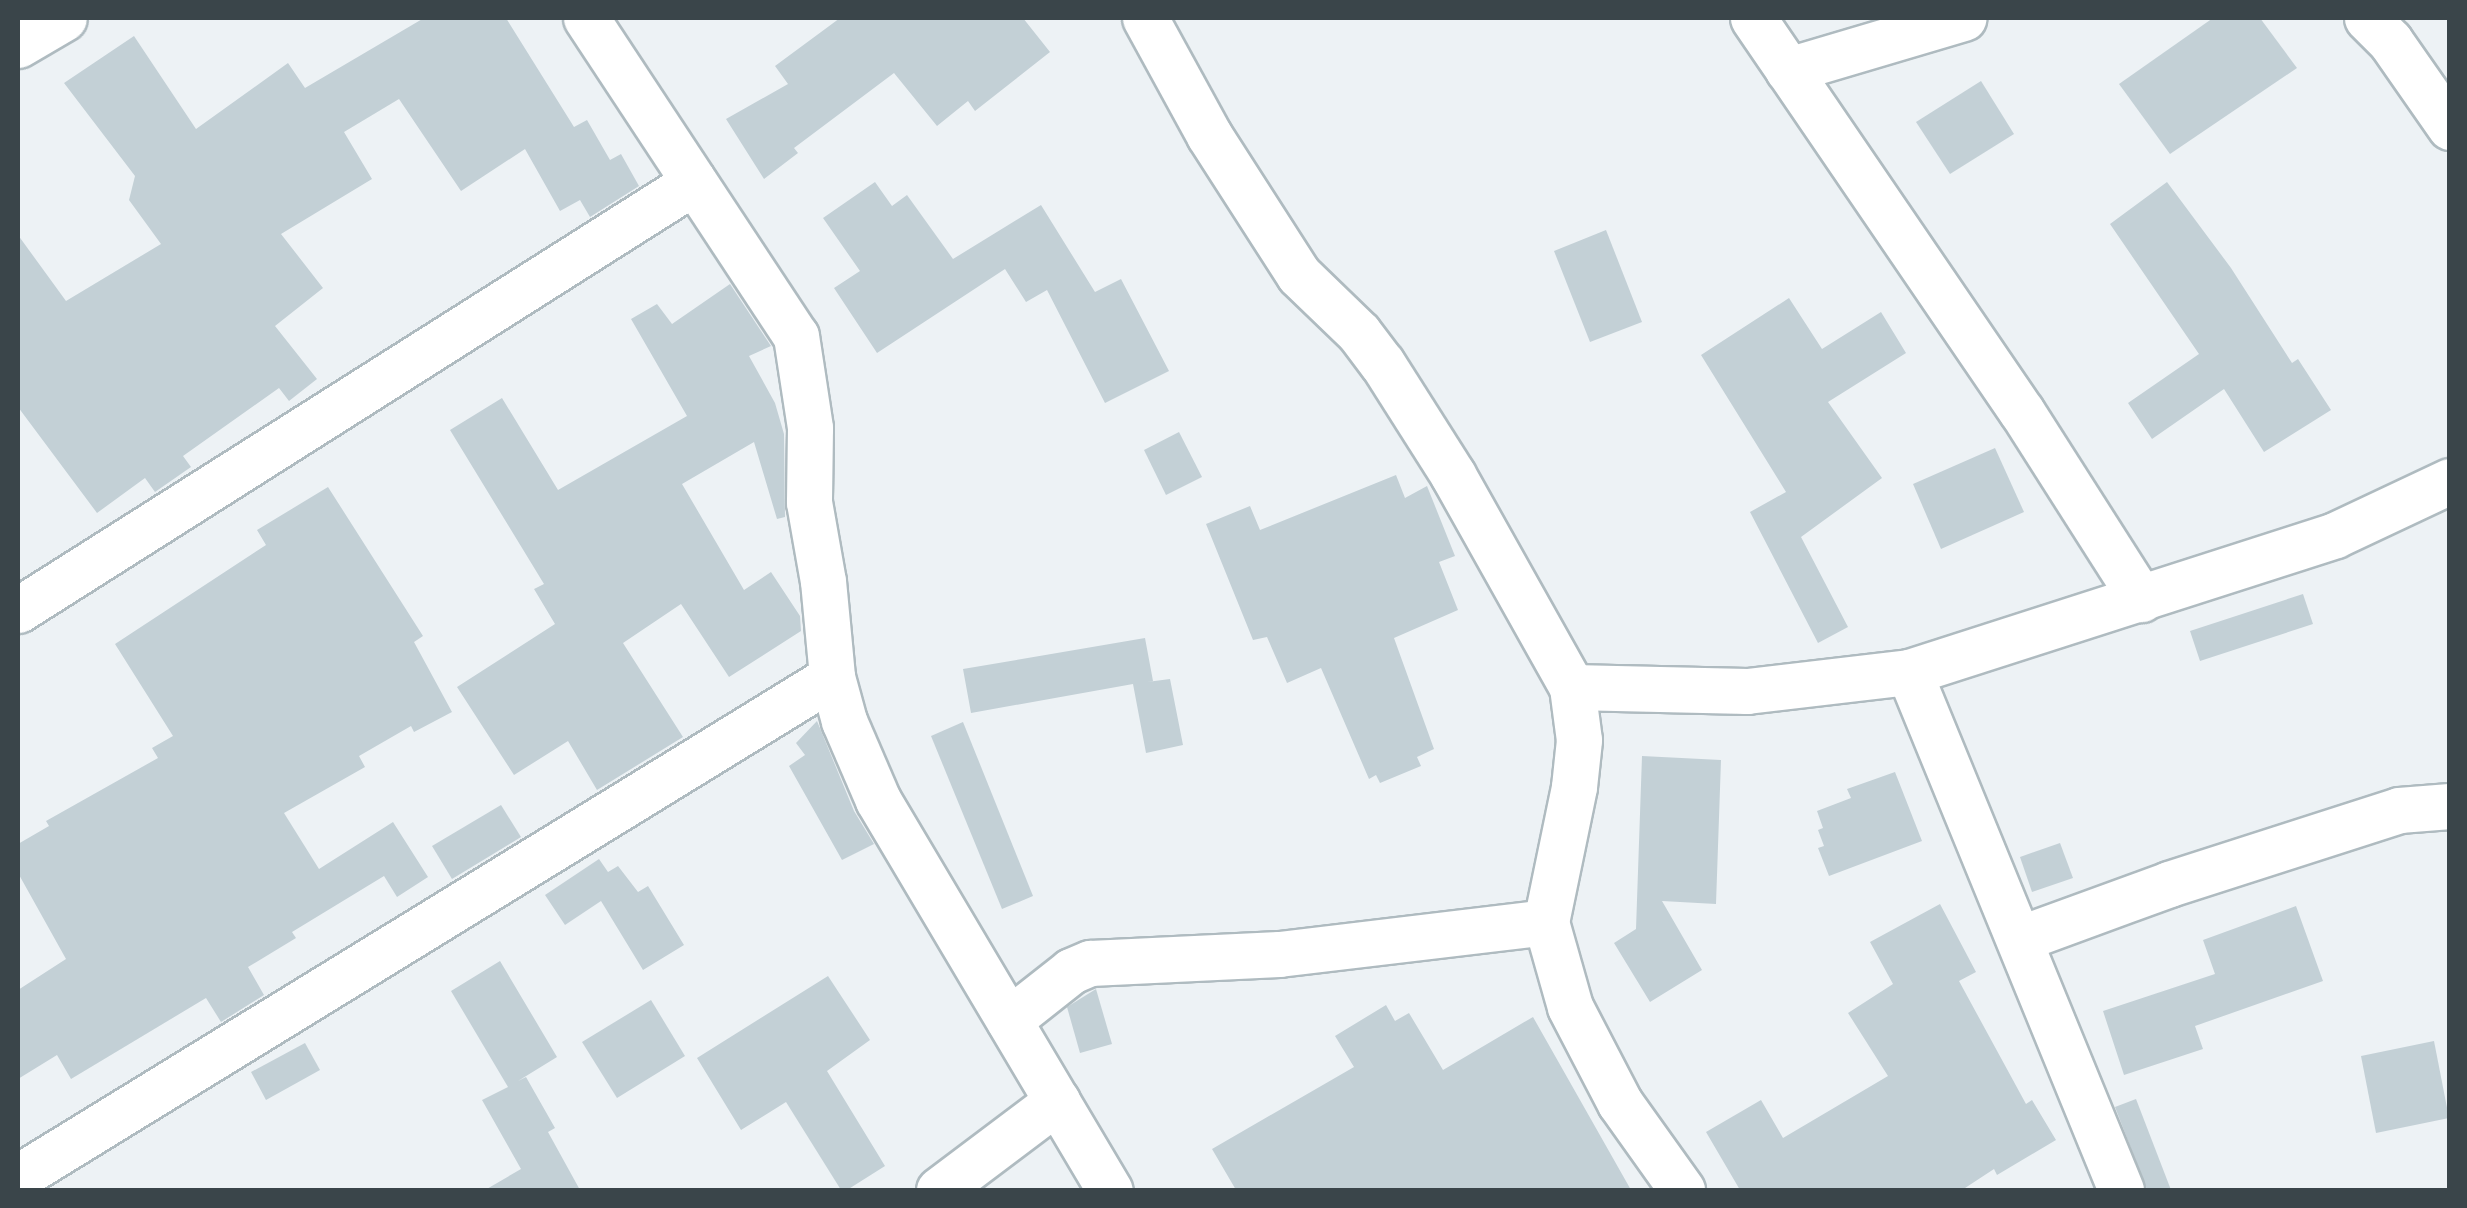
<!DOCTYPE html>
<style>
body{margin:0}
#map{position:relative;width:2467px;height:1208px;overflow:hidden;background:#edf2f5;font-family:Rubik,sans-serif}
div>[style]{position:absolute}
.building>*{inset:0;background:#c3d0d6}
.roads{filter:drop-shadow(2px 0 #afbbc0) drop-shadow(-2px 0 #afbbc0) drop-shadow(0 2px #afbbc0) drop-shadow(0 -2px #afbbc0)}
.minor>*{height:45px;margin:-22.5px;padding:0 22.5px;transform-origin:22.5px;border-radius:22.5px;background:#fff}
span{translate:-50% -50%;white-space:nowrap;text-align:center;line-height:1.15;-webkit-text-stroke:10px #fff;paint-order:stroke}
.frame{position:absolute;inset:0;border:20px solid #3a454a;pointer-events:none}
</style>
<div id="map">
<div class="building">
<div style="clip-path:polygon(424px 18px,506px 18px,574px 127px,587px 120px,610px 160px,621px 154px,639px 186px,590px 217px,580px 200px,560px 211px,525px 149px,461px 191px,399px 99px,344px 132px,372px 179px,281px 234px,323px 288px,275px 326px,317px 379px,289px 401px,279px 388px,183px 456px,191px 467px,155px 492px,145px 478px,97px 513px,18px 407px,18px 235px,66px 301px,161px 244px,129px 200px,135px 176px,64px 83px,134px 36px,196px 129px,288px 63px,305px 88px)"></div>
<div style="clip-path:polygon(840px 18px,1023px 18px,1050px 52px,975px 111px,968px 101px,937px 126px,894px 73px,794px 148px,798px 153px,764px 179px,726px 119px,788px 84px,775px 66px)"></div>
<div style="clip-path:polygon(2213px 18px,2260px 18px,2297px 68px,2170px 154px,2119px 84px)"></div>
<div style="clip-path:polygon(1981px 81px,2014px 134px,1950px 174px,1916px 122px)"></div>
<div style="clip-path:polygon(875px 182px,892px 206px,907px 195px,953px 259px,1041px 205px,1095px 292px,1121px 279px,1169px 371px,1105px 403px,1047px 290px,1026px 302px,1005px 269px,877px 353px,834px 288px,860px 271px,823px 218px)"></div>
<div style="clip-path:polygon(2167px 182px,2231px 268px,2292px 363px,2298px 359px,2331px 410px,2264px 452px,2224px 389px,2152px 439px,2128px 403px,2199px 354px,2110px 224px)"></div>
<div style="clip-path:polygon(1606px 230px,1642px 322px,1590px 342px,1554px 251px)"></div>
<div style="clip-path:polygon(730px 284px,771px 346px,749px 356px,775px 403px,784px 434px,785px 517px,777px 519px,754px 442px,682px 484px,744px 590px,771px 572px,800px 616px,801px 631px,729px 677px,681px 604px,623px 643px,683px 737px,597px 790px,568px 741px,514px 775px,457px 687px,555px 624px,534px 589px,544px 584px,450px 430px,502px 398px,558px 490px,687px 416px,631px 319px,657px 304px,672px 324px)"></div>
<div style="clip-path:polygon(1789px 298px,1822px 349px,1881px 312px,1906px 353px,1828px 402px,1882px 478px,1801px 537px,1848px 627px,1818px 643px,1750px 512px,1786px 492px,1701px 355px)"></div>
<div style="clip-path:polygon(1179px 432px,1202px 477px,1166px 495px,1144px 450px)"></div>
<div style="clip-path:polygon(1995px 448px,2024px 512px,1941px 549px,1913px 484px)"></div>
<div style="clip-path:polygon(1396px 475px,1405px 498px,1427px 486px,1455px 556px,1439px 562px,1458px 610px,1394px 638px,1434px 749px,1417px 757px,1421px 766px,1380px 783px,1376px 775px,1369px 779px,1321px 668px,1287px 683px,1267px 637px,1253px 640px,1206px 524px,1250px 506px,1260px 530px)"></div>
<div style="clip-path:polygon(328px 487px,423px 636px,414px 642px,452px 712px,414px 732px,411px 726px,359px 756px,365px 767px,284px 813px,319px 869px,393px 822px,428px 877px,397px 897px,384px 876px,292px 932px,296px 938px,248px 967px,264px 995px,221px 1022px,206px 998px,71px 1079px,57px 1055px,18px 1079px,18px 990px,66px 959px,18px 873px,18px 844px,49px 826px,46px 821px,158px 758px,152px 748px,173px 736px,115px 644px,266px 545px,257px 530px)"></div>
<div style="clip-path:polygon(2303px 594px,2313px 624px,2200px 661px,2190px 631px)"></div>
<div style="clip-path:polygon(1145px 638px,1153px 681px,1147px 682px,1170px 679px,1183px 745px,1146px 753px,1133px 684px,971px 713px,963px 669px)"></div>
<div style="clip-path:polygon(817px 721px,854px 811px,874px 844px,842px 860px,789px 766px,805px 755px,796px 743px)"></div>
<div style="clip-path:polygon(963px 722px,1033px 896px,1002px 909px,931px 736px)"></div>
<div style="clip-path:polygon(1642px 756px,1721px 760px,1716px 904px,1662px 901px,1702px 970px,1650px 1002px,1614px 943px,1636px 929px)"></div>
<div style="clip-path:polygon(1895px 772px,1922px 841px,1829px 876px,1818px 848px,1824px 846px,1818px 830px,1823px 828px,1817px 811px,1851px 798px,1847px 789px)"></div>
<div style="clip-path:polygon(501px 805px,521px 837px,452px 879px,432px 846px)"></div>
<div style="clip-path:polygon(2060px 843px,2073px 878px,2032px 892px,2020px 857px)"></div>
<div style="clip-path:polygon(599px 859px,608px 872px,618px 866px,638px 892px,648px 886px,684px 945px,643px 970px,601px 901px,565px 925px,545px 895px)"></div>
<div style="clip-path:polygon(1940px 904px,1976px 972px,1959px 981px,2026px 1104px,2032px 1100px,2056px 1140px,1997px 1175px,1994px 1169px,1962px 1190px,1740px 1190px,1706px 1132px,1761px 1100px,1783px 1138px,1888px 1076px,1848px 1013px,1893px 984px,1870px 942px)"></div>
<div style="clip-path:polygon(2296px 906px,2323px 981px,2195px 1026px,2203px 1049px,2124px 1075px,2103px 1011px,2215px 974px,2203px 940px)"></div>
<div style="clip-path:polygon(500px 961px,557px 1057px,518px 1081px,526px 1077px,555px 1128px,548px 1132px,580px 1190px,485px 1190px,521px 1169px,482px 1100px,508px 1087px,451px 991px)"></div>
<div style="clip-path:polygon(828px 976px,870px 1040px,827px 1071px,885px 1166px,847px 1190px,841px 1190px,786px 1102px,741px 1130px,697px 1058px)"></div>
<div style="clip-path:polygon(1096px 989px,1112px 1044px,1080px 1053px,1067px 1007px)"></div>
<div style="clip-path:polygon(651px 1000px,685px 1056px,617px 1098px,582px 1042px)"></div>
<div style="clip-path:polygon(1386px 1005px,1395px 1021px,1409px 1013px,1443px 1070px,1533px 1017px,1631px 1190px,1236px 1190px,1212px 1149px,1354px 1067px,1335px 1036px)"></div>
<div style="clip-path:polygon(2434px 1041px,2449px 1118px,2376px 1133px,2361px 1056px)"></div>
<div style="clip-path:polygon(305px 1043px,320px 1070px,266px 1100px,251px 1072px)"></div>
<div style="clip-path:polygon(2136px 1099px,2171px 1190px,2147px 1190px,2115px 1107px)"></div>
</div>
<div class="roads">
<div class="minor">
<div style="left:586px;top:18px;width:381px;rotate:56.6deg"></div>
<div style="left:796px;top:336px;width:93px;rotate:81.3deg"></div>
<div style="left:810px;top:428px;width:74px;rotate:90.8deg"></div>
<div style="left:809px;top:502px;width:80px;rotate:80deg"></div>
<div style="left:823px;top:581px;width:96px;rotate:84.6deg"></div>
<div style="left:832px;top:677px;width:46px;rotate:74.7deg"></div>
<div style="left:844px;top:721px;width:86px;rotate:66.7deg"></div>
<div style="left:878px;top:800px;width:454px;rotate:59.3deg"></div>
<div style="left:1145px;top:18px;width:133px;rotate:61.3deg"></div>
<div style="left:1209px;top:135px;width:166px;rotate:57.3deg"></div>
<div style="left:1299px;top:275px;width:83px;rotate:44deg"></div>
<div style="left:1359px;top:333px;width:38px;rotate:53deg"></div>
<div style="left:1382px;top:363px;width:133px;rotate:57.6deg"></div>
<div style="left:1453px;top:475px;width:243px;rotate:60.7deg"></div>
<div style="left:1572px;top:687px;width:53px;rotate:82.5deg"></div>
<div style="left:1579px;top:740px;width:47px;rotate:96.1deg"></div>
<div style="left:1574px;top:787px;width:138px;rotate:101.7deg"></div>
<div style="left:1546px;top:922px;width:88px;rotate:74.2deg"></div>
<div style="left:1570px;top:1007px;width:108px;rotate:62.5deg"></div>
<div style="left:1620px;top:1103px;width:107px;rotate:54.5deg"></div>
<div style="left:1753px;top:18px;width:477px;rotate:55.7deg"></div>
<div style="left:2022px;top:412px;width:222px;rotate:57.5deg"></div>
<div style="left:2367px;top:18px;width:33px;rotate:45deg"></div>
<div style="left:2390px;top:41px;width:105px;rotate:55.1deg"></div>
<div style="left:18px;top:45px;width:53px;rotate:-30.4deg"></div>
<div style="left:1788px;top:70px;width:183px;rotate:-16.5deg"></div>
<div style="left:18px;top:610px;width:800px;rotate:-32.34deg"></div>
<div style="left:1909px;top:672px;width:560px;rotate:67.74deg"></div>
<div style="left:1572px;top:687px;width:175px;rotate:1.3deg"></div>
<div style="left:1747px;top:691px;width:163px;rotate:-6.7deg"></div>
<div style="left:1909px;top:672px;width:447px;rotate:-17.8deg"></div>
<div style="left:2335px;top:535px;width:127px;rotate:-25.2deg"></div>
<div style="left:2019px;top:939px;width:160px;rotate:-20.1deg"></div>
<div style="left:2169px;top:884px;width:242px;rotate:-17.8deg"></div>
<div style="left:2399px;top:810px;width:51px;rotate:-4.5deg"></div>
<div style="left:1009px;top:1020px;width:79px;rotate:-38.3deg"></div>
<div style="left:1071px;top:971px;width:21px;rotate:-23deg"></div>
<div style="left:1090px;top:963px;width:189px;rotate:-2.7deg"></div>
<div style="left:1279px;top:954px;width:269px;rotate:-6.8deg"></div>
<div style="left:18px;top:1177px;width:955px;rotate:-31.56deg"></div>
<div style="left:939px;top:1190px;width:148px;rotate:-37deg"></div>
</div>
</div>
<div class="frame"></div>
</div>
